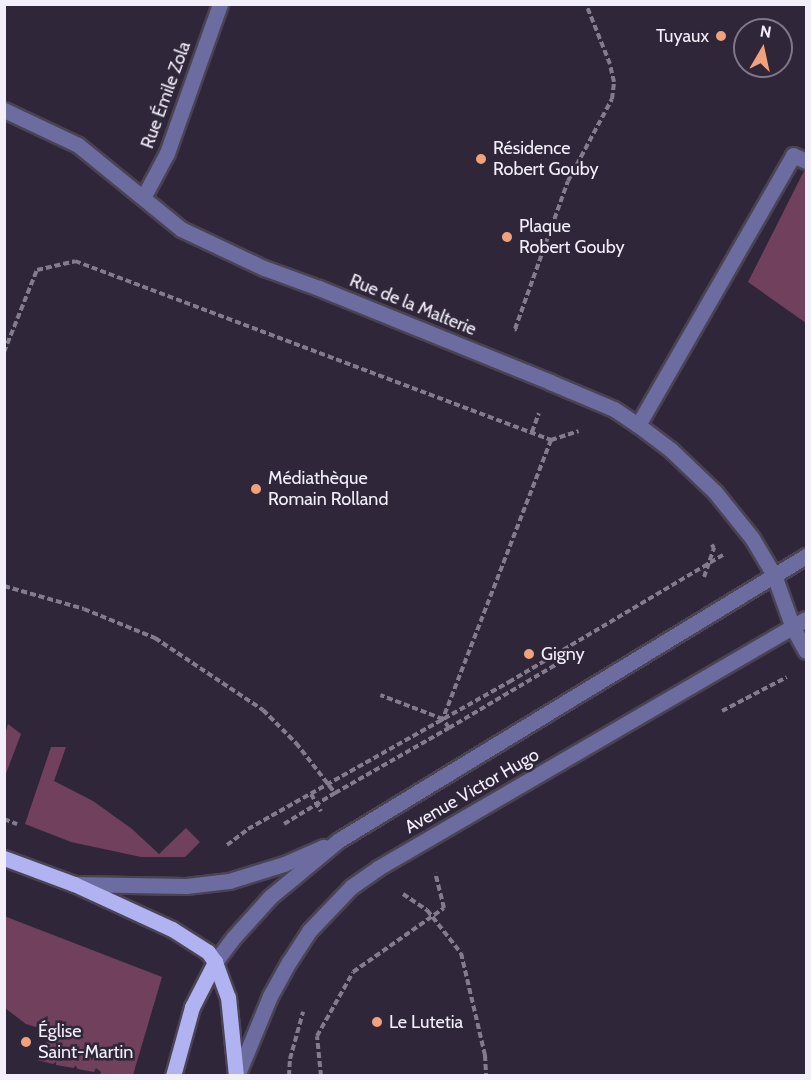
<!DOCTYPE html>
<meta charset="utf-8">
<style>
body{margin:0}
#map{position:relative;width:811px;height:1080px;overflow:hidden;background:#2f2739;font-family:Cabin,sans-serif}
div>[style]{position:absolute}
.green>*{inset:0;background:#71405d}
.path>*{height:4px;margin-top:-2px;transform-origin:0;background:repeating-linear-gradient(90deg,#837c8c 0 6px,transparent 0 9px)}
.roads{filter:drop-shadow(2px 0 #4a4354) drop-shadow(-2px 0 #4a4354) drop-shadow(0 2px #4a4354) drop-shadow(0 -2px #4a4354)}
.minor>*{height:15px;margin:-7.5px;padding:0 7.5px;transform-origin:7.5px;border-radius:7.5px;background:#6c6ca0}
.major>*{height:15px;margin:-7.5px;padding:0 7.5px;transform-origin:7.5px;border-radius:7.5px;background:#b1b2f2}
.dots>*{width:16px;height:16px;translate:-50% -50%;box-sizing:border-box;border:3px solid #2f2739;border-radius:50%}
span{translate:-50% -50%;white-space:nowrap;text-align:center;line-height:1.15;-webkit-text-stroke:5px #2f2739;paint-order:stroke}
.poi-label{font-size:18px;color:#f2eefa}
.right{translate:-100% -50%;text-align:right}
.left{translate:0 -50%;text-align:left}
.street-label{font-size:18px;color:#f2eefa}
.frame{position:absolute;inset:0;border:6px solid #f2eefa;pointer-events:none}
.north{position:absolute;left:733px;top:18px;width:60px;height:60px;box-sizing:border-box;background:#2f2739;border:2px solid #7d7786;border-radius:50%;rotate:9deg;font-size:16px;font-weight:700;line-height:24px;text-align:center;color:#f2eefa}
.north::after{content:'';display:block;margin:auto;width:21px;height:27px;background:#f1a17c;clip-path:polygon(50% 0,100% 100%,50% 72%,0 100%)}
</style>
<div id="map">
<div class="green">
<div style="clip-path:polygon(806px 167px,806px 323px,748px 282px)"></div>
<div style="clip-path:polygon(8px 724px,21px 734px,5px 776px,5px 734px)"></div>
<div style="clip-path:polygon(51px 747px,66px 747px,54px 781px,93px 801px,132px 829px,159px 854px,186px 828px,200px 842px,185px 857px,141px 857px,71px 842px,25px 824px)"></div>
<div style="clip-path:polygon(4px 916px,162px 977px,133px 1075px,100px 1075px,101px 1072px,96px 1068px,94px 1072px,78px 1069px,75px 1065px,74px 1068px,56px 1065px,56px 1062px,53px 1064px,37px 1060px,44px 1058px,41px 1047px,48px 1041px,38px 1030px,40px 1026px,37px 1024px,36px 1027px,26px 1024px,5px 1008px)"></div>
</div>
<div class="path">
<div style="left:517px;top:330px;width:2px;rotate:-153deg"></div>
<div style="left:515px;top:329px;width:157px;rotate:-70.3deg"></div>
<div style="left:568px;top:181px;width:93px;rotate:-61.8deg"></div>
<div style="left:612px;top:99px;width:17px;rotate:-83deg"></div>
<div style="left:614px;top:82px;width:18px;rotate:-103deg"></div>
<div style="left:610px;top:64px;width:65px;rotate:-111.8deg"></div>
<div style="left:4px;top:352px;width:88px;rotate:-68.1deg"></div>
<div style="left:37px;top:270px;width:39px;rotate:-13deg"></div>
<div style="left:75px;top:261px;width:509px;rotate:20.61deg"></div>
<div style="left:551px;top:440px;width:299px;rotate:111.2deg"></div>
<div style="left:532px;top:432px;width:20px;rotate:-70deg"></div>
<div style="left:551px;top:440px;width:29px;rotate:-18deg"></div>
<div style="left:704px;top:577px;width:31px;rotate:-71deg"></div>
<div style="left:714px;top:548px;width:4px;rotate:-124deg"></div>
<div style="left:4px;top:586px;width:83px;rotate:16deg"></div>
<div style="left:84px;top:609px;width:77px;rotate:22.2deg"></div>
<div style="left:155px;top:638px;width:130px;rotate:33.7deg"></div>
<div style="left:263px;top:710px;width:47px;rotate:45deg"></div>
<div style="left:296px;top:743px;width:63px;rotate:52deg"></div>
<div style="left:335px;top:793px;width:131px;rotate:-29.7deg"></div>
<div style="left:449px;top:728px;width:11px;rotate:-124deg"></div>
<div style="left:443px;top:719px;width:67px;rotate:-159.1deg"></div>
<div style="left:722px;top:711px;width:73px;rotate:-27.6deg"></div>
<div style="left:449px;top:728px;width:126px;rotate:-30.7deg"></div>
<div style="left:311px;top:794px;width:20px;rotate:60deg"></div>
<div style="left:4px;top:819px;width:14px;rotate:21deg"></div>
<div style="left:284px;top:824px;width:60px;rotate:-31.3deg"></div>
<div style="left:227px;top:845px;width:26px;rotate:-37deg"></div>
<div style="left:248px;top:829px;width:300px;rotate:-29.4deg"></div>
<div style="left:509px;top:682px;width:249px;rotate:-30.7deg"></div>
<div style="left:403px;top:894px;width:29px;rotate:34deg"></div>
<div style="left:427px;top:910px;width:55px;rotate:51.7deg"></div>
<div style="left:461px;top:953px;width:105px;rotate:76.8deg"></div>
<div style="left:485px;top:1055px;width:21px;rotate:87deg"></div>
<div style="left:289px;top:1076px;width:17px;rotate:-87deg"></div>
<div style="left:290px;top:1059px;width:49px;rotate:-74.5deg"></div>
<div style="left:321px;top:1076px;width:40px;rotate:-95.7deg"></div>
<div style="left:317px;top:1036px;width:73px;rotate:-60.6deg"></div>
<div style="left:353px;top:972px;width:111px;rotate:-35.1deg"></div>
<div style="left:444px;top:908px;width:36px;rotate:-104deg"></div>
</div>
<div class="roads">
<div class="minor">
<div style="left:4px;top:110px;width:82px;rotate:25.3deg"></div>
<div style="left:78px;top:145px;width:133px;rotate:39.2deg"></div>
<div style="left:181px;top:229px;width:92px;rotate:25.2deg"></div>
<div style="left:264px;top:268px;width:59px;rotate:20deg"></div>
<div style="left:319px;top:288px;width:249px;rotate:22.1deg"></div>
<div style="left:550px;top:382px;width:69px;rotate:22.9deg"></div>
<div style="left:614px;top:409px;width:29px;rotate:34deg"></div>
<div style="left:638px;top:425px;width:41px;rotate:37.1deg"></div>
<div style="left:671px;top:450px;width:61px;rotate:43.7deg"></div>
<div style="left:715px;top:492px;width:59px;rotate:51.2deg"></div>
<div style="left:752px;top:538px;width:43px;rotate:59.3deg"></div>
<div style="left:774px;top:575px;width:56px;rotate:70.3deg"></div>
<div style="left:793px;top:628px;width:26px;rotate:61deg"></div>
<div style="left:144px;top:196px;width:49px;rotate:-61.9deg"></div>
<div style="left:167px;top:153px;width:158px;rotate:-70.4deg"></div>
<div style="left:638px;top:425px;width:311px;rotate:-60.1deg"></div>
<div style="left:793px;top:155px;width:14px;rotate:25deg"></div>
<div style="left:74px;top:884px;width:112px;rotate:1deg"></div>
<div style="left:186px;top:886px;width:43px;rotate:-6.6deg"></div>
<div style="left:229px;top:881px;width:58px;rotate:-17.2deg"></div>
<div style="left:284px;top:864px;width:43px;rotate:-23.6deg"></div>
<div style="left:215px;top:962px;width:31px;rotate:-53deg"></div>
<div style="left:234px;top:937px;width:54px;rotate:-48deg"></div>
<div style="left:270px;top:897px;width:89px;rotate:-39.6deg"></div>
<div style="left:339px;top:840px;width:547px;rotate:-31.31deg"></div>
<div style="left:237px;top:1076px;width:87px;rotate:-67.6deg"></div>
<div style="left:270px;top:996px;width:39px;rotate:-61deg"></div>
<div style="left:289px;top:962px;width:37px;rotate:-57deg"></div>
<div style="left:309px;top:931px;width:61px;rotate:-46.3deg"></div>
<div style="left:351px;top:887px;width:33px;rotate:-35deg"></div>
<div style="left:378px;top:868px;width:495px;rotate:-30.2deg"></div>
</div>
<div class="major">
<div style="left:4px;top:858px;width:75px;rotate:20.4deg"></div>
<div style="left:74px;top:884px;width:108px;rotate:24.7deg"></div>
<div style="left:172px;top:929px;width:43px;rotate:32.6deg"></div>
<div style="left:208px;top:952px;width:12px;rotate:55deg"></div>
<div style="left:215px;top:962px;width:37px;rotate:70deg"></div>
<div style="left:228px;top:997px;width:79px;rotate:84.2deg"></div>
<div style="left:173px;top:1076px;width:72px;rotate:-74.6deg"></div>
<div style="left:192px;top:1007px;width:51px;rotate:-62.9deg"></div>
</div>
</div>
<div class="dots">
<div style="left:721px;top:36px;background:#f1a17c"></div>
<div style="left:481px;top:159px;background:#f1a17c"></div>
<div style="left:507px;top:237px;background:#f1a17c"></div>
<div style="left:256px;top:489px;background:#f1a17c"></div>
<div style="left:529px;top:654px;background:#f1a17c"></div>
<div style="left:377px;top:1022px;background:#f1a17c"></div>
<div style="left:26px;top:1042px;background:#f1a17c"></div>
</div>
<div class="poi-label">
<span class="right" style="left:709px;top:36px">Tuyaux</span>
<span class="left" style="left:493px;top:159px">Résidence<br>Robert Gouby</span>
<span class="left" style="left:519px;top:237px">Plaque<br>Robert Gouby</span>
<span class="left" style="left:268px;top:489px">Médiathèque<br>Romain Rolland</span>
<span class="left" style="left:541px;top:654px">Gigny</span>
<span class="left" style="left:389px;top:1022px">Le Lutetia</span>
<span class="left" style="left:38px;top:1042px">Église<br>Saint-Martin</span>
</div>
<div class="street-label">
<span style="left:166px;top:95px;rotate:-70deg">Rue Émile Zola</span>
<span style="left:413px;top:305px;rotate:22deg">Rue de la Malterie</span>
<span style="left:472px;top:791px;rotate:-30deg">Avenue Victor Hugo</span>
</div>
<div class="frame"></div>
<div class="north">N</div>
</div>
